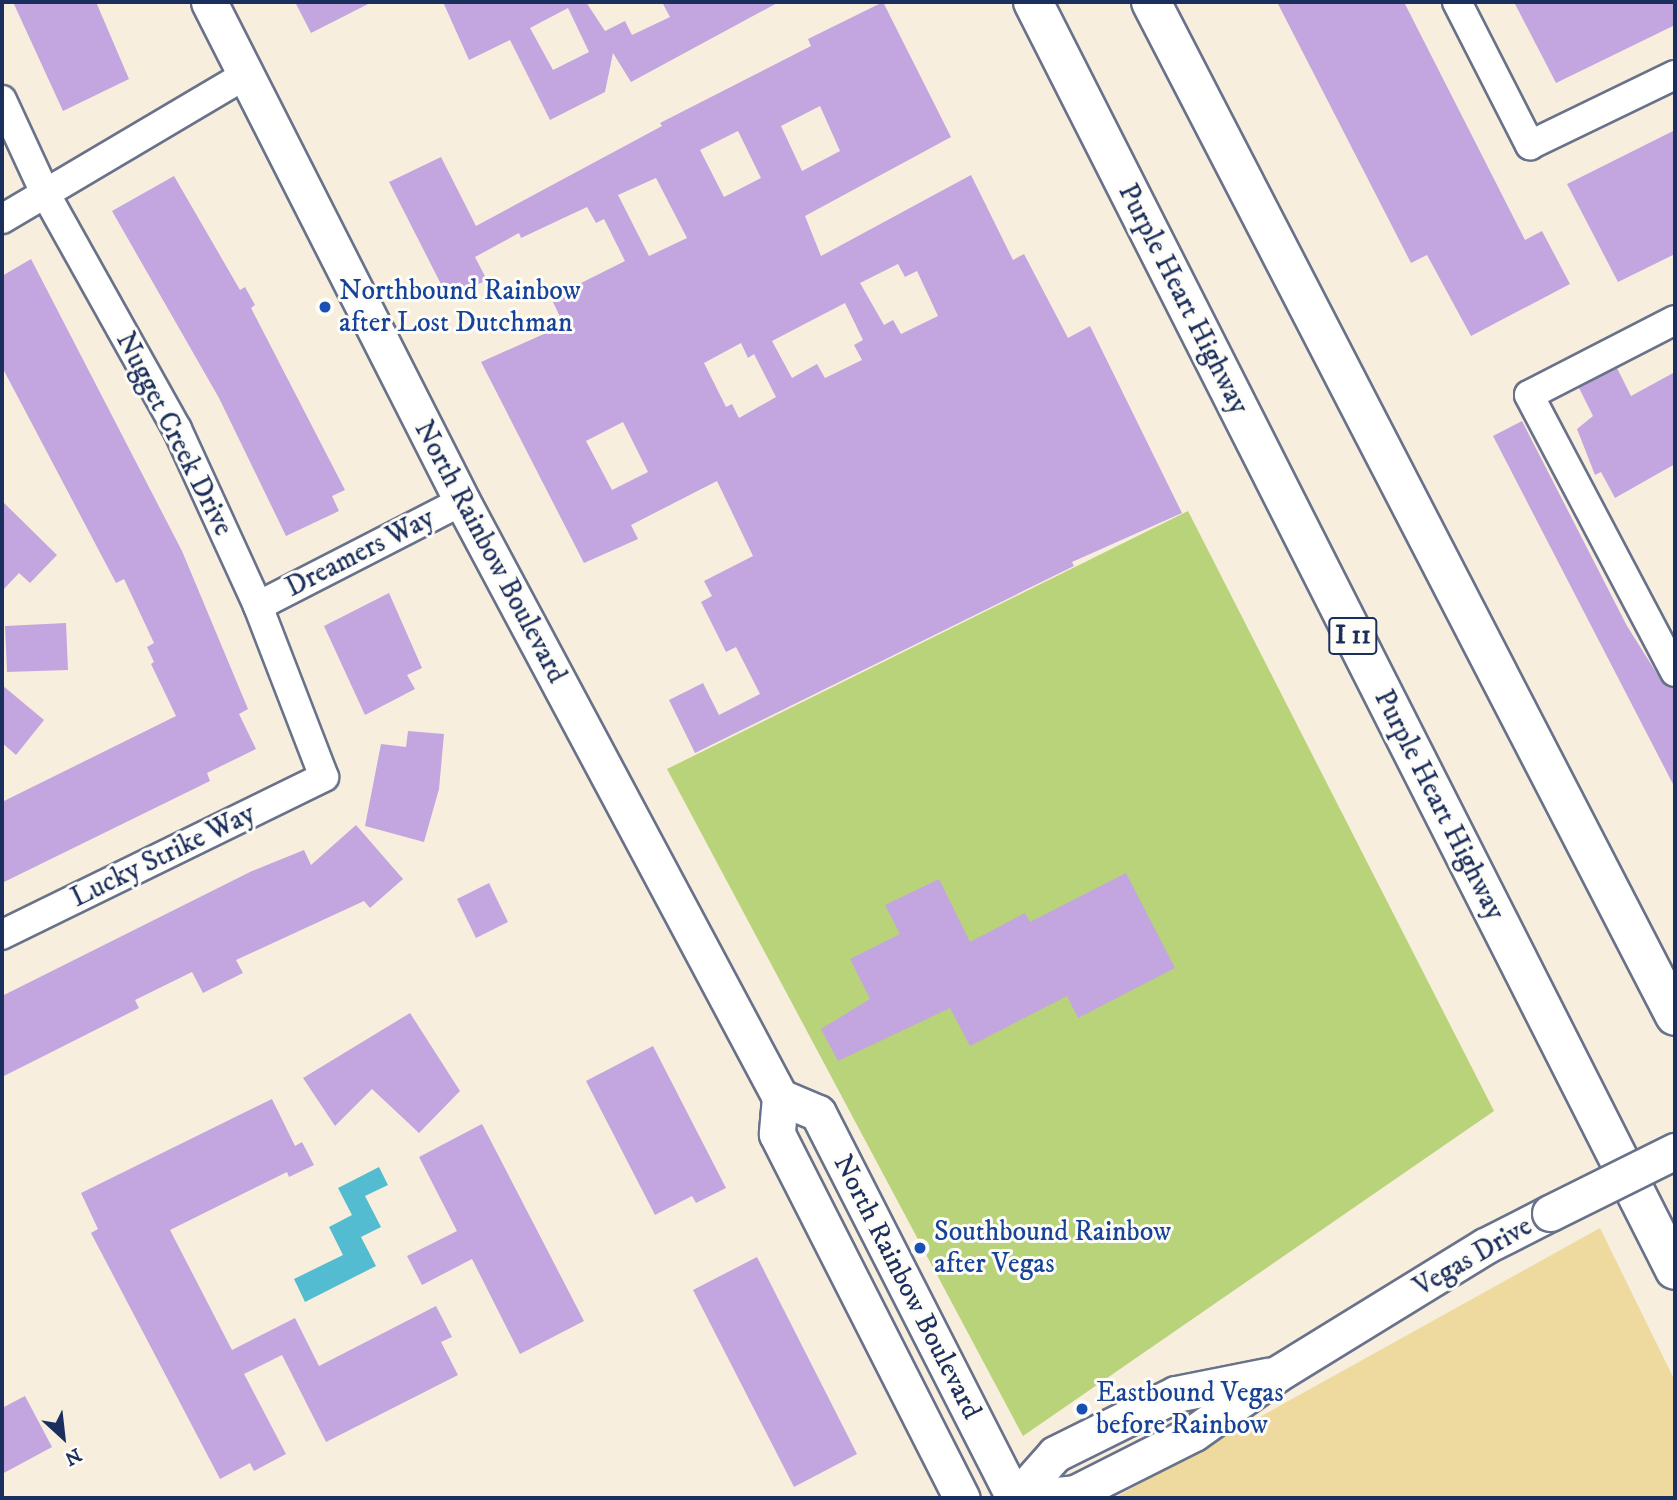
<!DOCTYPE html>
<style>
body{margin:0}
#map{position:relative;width:1677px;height:1500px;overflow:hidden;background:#f8eedd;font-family:"IM FELL DW Pica",serif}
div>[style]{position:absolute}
.green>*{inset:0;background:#b8d379}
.sand>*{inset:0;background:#eeda9e}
.water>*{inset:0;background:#53bcd0}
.building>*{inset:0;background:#c3a6df}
.roads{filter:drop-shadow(2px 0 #68728a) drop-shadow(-2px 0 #68728a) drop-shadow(0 2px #68728a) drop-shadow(0 -2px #68728a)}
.minor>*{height:28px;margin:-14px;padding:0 14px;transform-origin:14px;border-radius:14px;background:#fff}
.major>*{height:35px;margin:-17.5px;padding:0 17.5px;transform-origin:17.5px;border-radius:17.5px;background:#fff}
.highway>*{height:38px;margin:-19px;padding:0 19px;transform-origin:19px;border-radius:19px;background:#fff}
.bridges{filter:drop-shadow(2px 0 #68728a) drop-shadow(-2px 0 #68728a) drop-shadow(0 2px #68728a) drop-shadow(0 -2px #68728a)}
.major-bridge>*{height:35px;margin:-17.5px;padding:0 17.5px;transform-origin:17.5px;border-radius:17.5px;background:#fff}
.dots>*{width:19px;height:19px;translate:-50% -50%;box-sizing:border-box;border:4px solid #fdfcf7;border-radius:50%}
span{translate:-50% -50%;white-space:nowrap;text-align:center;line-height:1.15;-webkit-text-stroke:6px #fdfcf7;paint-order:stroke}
.shield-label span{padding:2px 5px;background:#fdfcf7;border:2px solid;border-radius:5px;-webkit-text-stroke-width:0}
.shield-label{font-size:26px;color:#1b2f5e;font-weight:700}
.transit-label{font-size:28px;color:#164399}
.left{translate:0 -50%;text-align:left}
.street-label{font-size:28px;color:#1b2f5e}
.frame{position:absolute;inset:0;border:4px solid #1b2f5e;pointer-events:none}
.north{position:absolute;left:28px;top:1402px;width:70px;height:70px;-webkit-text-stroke:5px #fdfcf7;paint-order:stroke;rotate:153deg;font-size:19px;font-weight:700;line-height:28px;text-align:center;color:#1b2f5e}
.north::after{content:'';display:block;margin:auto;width:24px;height:32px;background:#1b2f5e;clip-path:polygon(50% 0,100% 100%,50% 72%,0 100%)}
</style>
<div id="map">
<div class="green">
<div style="clip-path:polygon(1188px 511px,1494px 1111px,1023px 1436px,667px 769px)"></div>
</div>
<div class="sand">
<div style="clip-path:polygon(1600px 1228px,1675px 1381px,1675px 1498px,1114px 1498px)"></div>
</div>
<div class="water">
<div style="clip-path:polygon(379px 1167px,388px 1185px,365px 1196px,381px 1227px,361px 1237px,376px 1266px,305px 1302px,294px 1279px,343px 1255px,329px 1227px,352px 1215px,338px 1188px)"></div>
</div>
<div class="building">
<div style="clip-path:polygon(13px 2px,96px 2px,129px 79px,63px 111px)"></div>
<div style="clip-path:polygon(295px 2px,372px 2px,311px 33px)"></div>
<div style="clip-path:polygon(evenodd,443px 2px,586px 2px,605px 31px,625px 21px,632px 35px,670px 17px,662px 2px,779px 2px,631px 82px,613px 53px,605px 92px,550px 120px,510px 40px,469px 60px,443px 2px,568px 8px,589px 52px,553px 70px,530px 28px,568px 8px)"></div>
<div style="clip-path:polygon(evenodd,883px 2px,951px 137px,805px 216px,821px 256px,971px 175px,1013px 260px,1024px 254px,1068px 338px,1090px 326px,1182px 513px,1072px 562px,1074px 566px,695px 753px,669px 700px,703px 683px,719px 715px,760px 694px,736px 647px,726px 652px,701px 602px,712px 596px,704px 581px,753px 556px,717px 481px,631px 525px,638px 539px,584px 563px,481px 362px,564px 325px,551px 298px,625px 261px,604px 219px,596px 223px,587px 207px,521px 238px,519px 233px,475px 257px,487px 280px,464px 291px,460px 282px,444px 290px,389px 182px,441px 157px,476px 226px,662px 126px,660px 123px,811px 46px,808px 39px,883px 2px,820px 106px,840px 151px,802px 171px,781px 126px,820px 106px,883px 2px,738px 131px,761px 178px,724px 197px,700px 150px,738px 131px,883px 2px,656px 178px,687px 238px,649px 256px,618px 195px,656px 178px,883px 2px,898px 264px,905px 277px,917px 271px,938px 316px,901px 334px,893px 320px,884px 325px,860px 283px,898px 264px,883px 2px,845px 303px,863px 340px,854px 345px,862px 360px,825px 378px,817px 364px,792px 378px,772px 341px,845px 303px,883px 2px,741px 343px,748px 358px,754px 354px,776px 397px,739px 418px,732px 404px,726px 407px,704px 363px,741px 343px,883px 2px,623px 422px,648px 472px,612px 490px,586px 441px,623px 422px)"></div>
<div style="clip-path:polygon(1277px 2px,1404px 2px,1525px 240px,1542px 231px,1570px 284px,1471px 336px,1427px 255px,1411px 263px)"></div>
<div style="clip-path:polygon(1514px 2px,1675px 2px,1675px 25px,1556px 83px)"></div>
<div style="clip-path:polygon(1675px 130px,1675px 254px,1618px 282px,1567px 184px)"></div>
<div style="clip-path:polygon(174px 176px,240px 290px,245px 287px,255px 305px,251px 308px,345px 490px,332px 496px,339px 511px,286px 536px,219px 398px,112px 211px)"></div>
<div style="clip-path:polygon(31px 259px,182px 551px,248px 709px,239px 714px,256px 749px,207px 773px,210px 781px,2px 883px,2px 802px,176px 716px,151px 664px,154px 662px,147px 647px,154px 643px,124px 579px,116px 583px,2px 367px,2px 276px)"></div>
<div style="clip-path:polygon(1617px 368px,1631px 396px,1675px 372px,1675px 464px,1615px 498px,1601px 472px,1595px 475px,1577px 429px,1593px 416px,1579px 388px)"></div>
<div style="clip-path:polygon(1522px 421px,1627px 626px,1661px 680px,1675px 689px,1675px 788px,1493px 436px)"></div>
<div style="clip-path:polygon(2px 501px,57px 555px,30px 583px,19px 573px,2px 591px)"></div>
<div style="clip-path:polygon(389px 593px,422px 668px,407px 675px,415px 689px,365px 715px,324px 626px)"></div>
<div style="clip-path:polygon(66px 623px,68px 670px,7px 672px,5px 626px)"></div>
<div style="clip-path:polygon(2px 685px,44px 720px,16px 755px,2px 743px)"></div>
<div style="clip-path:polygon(408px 731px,444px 734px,439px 789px,424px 842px,365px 826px,381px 744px,406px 747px)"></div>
<div style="clip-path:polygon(356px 825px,403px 879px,370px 908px,364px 901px,236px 960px,243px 973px,203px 993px,192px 972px,135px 1000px,139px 1008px,2px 1077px,2px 996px,252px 871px,304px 850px,311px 865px)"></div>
<div style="clip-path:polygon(1126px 873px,1175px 968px,1078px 1018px,1067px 996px,970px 1046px,950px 1008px,838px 1061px,821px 1029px,870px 999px,850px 959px,900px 934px,885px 905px,939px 879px,970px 942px,1025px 913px,1030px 922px)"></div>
<div style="clip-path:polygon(489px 883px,508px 922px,476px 938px,457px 899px)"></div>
<div style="clip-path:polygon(410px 1013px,460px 1091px,419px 1133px,372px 1089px,335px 1126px,303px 1078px)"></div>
<div style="clip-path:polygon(653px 1046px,726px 1188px,696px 1203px,692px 1196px,655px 1215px,586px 1081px)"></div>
<div style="clip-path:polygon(272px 1099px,295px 1146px,302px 1142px,314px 1165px,289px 1177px,287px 1172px,170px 1230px,232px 1350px,295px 1318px,319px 1366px,436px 1306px,452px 1337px,441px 1342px,458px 1375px,326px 1442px,282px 1355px,244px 1374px,286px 1454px,254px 1471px,250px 1463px,220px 1479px,91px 1233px,98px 1229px,81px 1193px)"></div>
<div style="clip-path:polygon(482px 1124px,584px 1321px,520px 1354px,472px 1259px,422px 1285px,407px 1256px,457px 1231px,419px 1157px)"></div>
<div style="clip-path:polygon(757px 1257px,857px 1454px,794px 1487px,693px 1290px)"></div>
<div style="clip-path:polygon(25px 1396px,52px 1447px,2px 1474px,2px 1408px)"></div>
</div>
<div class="roads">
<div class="minor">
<div style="left:1457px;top:2px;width:161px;rotate:63deg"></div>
<div style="left:1530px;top:145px;width:161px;rotate:-25.8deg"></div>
<div style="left:2px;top:100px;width:102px;rotate:65.2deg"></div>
<div style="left:45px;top:193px;width:270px;rotate:60.8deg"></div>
<div style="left:177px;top:429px;width:195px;rotate:65.4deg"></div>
<div style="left:258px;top:606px;width:183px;rotate:68.9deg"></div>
<div style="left:324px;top:777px;width:359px;rotate:153.9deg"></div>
<div style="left:2px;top:219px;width:285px;rotate:-30.6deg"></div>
<div style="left:1675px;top:320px;width:164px;rotate:152.8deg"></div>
<div style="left:1529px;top:395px;width:313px;rotate:62.2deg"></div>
<div style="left:258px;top:606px;width:229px;rotate:-27.2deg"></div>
</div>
<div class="major">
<div style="left:209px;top:2px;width:559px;rotate:63.11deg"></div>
<div style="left:462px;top:501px;width:676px;rotate:61.92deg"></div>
<div style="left:780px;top:1097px;width:37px;rotate:95deg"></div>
<div style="left:777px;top:1134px;width:408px;rotate:63.1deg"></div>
<div style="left:780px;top:1097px;width:41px;rotate:22.8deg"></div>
<div style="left:818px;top:1113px;width:432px;rotate:63deg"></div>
<div style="left:1016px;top:1498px;width:59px;rotate:-48.4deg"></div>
<div style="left:1055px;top:1454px;width:135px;rotate:-26.4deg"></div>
<div style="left:1176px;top:1394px;width:93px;rotate:-11.2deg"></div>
<div style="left:1027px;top:1498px;width:48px;rotate:-5.9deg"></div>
<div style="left:1075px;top:1493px;width:133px;rotate:-26.8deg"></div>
<div style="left:1194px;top:1433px;width:102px;rotate:-35.4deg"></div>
<div style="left:1277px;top:1374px;width:244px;rotate:-31.6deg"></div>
<div style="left:1485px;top:1246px;width:73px;rotate:-26.9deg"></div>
</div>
<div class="highway">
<div style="left:1033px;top:2px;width:1421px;rotate:63.15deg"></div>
<div style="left:1151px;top:2px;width:1141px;rotate:62.67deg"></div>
</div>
</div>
<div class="bridges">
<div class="major-bridge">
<div style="left:1550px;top:1213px;width:140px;rotate:-26.4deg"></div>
</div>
</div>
<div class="dots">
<div style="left:325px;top:307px;background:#1a4fb4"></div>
<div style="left:920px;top:1248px;background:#1a4fb4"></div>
<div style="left:1082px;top:1409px;background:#1a4fb4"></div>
</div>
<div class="shield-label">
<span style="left:1353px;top:636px">I 11</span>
</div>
<div class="transit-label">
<span class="left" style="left:339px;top:307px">Northbound Rainbow<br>after Lost Dutchman</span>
<span class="left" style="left:934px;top:1248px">Southbound Rainbow<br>after Vegas</span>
<span class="left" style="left:1096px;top:1409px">Eastbound Vegas<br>before Rainbow</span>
</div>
<div class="street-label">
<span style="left:1183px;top:299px;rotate:63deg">Purple Heart Highway</span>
<span style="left:174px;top:434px;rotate:63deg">Nugget Creek Drive</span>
<span style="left:490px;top:552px;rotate:62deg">North Rainbow Boulevard</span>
<span style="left:360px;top:553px;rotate:-27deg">Dreamers Way</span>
<span style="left:1439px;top:805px;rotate:63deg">Purple Heart Highway</span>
<span style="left:163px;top:856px;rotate:-26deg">Lucky Strike Way</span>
<span style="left:1473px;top:1257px;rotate:-30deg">Vegas Drive</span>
<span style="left:907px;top:1287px;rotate:63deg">North Rainbow Boulevard</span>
</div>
<div class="frame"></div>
<div class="north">N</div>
</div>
